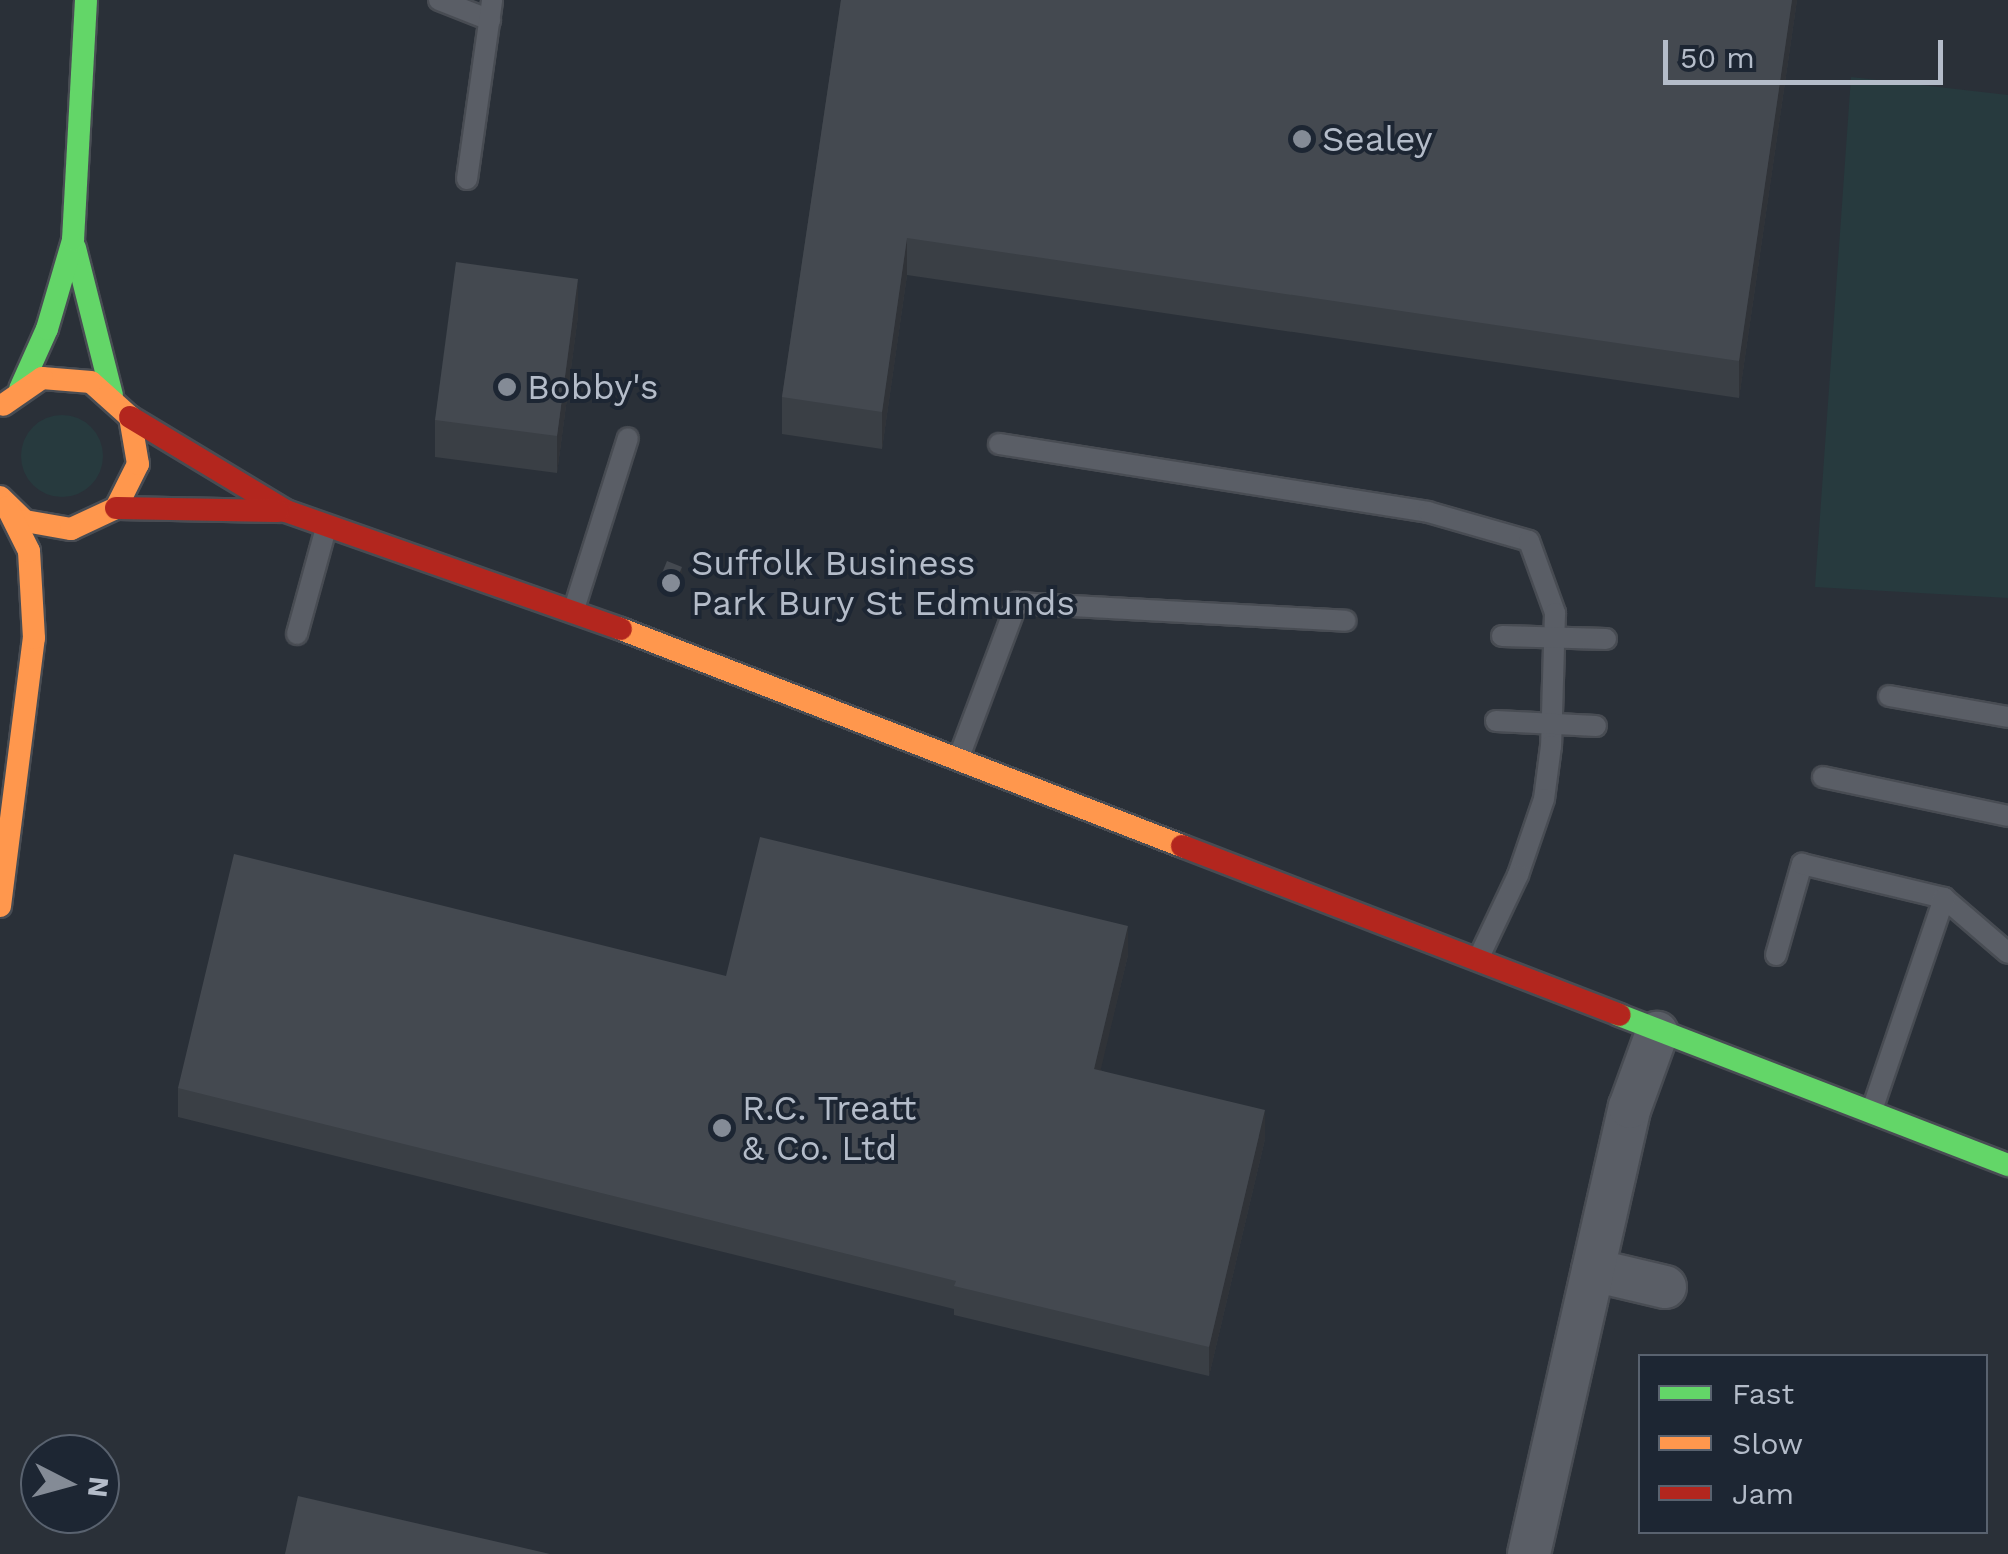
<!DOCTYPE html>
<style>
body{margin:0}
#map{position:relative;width:2008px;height:1554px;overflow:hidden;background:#2a3038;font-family:"Work Sans",sans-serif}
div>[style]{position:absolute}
.green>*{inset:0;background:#273a3e}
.round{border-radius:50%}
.roads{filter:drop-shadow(2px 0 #484c53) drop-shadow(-2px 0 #484c53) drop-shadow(0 2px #484c53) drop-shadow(0 -2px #484c53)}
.lane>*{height:20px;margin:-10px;padding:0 10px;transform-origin:10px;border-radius:10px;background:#5a5e66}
.street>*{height:42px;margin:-21px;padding:0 21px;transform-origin:21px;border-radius:21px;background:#5a5e66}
.fast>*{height:22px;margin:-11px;padding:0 11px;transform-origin:11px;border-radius:11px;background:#63d668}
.slow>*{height:22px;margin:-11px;padding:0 11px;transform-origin:11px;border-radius:11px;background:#ff974d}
.jam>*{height:22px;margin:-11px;padding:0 11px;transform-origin:11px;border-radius:11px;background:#b3261e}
.wall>*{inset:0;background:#3a3f45}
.shaded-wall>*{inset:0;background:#303338}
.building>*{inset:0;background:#444950}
.dots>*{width:28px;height:28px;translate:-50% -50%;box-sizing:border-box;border:5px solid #1d2633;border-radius:50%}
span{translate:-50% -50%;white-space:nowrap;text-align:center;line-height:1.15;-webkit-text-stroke:8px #1d2633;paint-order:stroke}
.poi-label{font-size:35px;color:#b4bcc9}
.left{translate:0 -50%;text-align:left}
.legend{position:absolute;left:1638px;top:1354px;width:350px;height:180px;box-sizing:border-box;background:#1d2633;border:2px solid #59626f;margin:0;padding:12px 18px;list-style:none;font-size:30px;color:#b4bcc9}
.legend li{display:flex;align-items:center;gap:20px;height:50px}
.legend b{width:50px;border:2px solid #59626f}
.north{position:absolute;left:20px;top:1434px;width:100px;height:100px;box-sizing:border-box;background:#1d2633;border:2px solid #59626f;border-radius:50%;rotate:96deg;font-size:28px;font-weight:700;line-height:40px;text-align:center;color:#b4bcc9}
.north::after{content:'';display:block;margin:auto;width:35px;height:45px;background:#848b96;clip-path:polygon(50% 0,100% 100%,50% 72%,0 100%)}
.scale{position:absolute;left:1663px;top:40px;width:280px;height:45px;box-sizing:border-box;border:5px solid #b4bcc9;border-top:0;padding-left:12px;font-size:30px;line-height:35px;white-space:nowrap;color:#b4bcc9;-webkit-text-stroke:8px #1d2633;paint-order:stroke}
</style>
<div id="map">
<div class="green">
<div style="clip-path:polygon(1851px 77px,2008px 95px,2008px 598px,1815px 587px)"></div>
<div class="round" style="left:21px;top:415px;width:82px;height:82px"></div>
</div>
<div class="roads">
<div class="lane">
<div style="left:439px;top:0;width:55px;rotate:21.4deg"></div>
<div style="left:467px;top:179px;width:181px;rotate:-82deg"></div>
<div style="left:999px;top:444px;width:434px;rotate:9deg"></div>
<div style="left:1428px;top:512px;width:105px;rotate:16deg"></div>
<div style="left:1529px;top:541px;width:77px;rotate:70.1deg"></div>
<div style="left:1555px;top:613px;width:133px;rotate:91.7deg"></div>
<div style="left:1551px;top:746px;width:53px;rotate:97.5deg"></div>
<div style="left:1544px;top:799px;width:80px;rotate:108.9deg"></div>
<div style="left:1518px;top:875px;width:91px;rotate:115.4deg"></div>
<div style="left:574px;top:609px;width:179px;rotate:-72.5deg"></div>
<div style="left:297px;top:634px;width:110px;rotate:-74.7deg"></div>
<div style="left:1502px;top:636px;width:104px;rotate:1.7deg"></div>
<div style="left:1889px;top:696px;width:121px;rotate:10deg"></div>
<div style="left:1496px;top:721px;width:100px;rotate:2.9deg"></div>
<div style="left:959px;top:757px;width:165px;rotate:-69.4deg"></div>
<div style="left:1017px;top:603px;width:329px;rotate:3.1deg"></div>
<div style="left:1823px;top:777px;width:189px;rotate:11.9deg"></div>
<div style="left:1776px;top:955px;width:95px;rotate:-74.1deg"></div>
<div style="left:1802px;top:864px;width:146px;rotate:13.5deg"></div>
<div style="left:1944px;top:898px;width:84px;rotate:40.7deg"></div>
<div style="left:1872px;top:1110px;width:224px;rotate:-71.2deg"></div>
</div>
<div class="street">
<div style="left:1593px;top:1270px;width:74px;rotate:13.3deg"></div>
<div style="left:1529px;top:1554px;width:458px;rotate:-77.3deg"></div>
<div style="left:1630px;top:1107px;width:79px;rotate:-70deg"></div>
</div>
<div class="fast">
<div style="left:75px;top:248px;width:152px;rotate:75.9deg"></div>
<div style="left:20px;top:389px;width:66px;rotate:-65.8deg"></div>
<div style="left:47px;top:329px;width:93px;rotate:-73.7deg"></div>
<div style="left:73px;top:240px;width:240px;rotate:-86.9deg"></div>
<div style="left:1619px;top:1015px;width:417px;rotate:21.1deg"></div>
</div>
<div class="slow">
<div style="left:0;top:497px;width:35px;rotate:44deg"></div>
<div style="left:25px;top:521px;width:47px;rotate:9.9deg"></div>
<div style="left:71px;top:529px;width:50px;rotate:-25deg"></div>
<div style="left:116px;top:508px;width:49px;rotate:-63.4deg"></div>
<div style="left:138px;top:464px;width:48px;rotate:-99.7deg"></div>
<div style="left:130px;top:417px;width:52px;rotate:-138.1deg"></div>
<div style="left:91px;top:382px;width:49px;rotate:-175.3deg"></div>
<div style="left:42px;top:378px;width:47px;rotate:145.3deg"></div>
<div style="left:621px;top:629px;width:602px;rotate:21.15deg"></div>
<div style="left:0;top:906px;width:270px;rotate:-82.8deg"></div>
<div style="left:34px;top:638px;width:87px;rotate:-93.3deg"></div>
<div style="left:29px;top:551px;width:49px;rotate:-116.6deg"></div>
</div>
<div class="jam">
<div style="left:130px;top:417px;width:182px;rotate:31.1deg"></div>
<div style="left:286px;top:511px;width:355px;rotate:19.4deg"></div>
<div style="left:116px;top:508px;width:162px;rotate:1.1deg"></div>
<div style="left:1182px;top:846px;width:469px;rotate:21.1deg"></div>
</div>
</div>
<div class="wall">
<div style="clip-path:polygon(841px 0,1797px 0,1739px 398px,907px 275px,882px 449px,782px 434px,782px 397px)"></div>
<div style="clip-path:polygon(578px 316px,557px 473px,435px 457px,435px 420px)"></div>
<div style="clip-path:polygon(682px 577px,675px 594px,660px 588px,660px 578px)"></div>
<div style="clip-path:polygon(1128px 955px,1100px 1070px,1265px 1139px,1209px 1376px,954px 1315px,954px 1309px,178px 1117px,178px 1088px,726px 976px)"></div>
</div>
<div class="shaded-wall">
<div style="clip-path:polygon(1792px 0,1797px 0,1739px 398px,1739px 361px)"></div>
<div style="clip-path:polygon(907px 238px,907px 275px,882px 449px,882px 412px)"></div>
<div style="clip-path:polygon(578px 279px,578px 316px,557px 473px,557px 436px)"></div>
<div style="clip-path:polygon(682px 567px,682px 577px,675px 594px,675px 584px)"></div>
<div style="clip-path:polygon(1128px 926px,1128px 955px,1094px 1098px,1094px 1069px)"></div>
<div style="clip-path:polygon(1265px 1110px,1265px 1139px,1209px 1376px,1209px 1347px)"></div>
</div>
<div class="building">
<div style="clip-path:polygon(841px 0,1792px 0,1739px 361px,907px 238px,882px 412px,782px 397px)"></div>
<div style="clip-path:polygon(456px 262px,578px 279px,557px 436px,435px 420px)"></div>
<div style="clip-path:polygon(667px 561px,682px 567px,675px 584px,660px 578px)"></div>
<div style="clip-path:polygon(760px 837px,1128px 926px,1094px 1069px,1265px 1110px,1209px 1347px,954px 1286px,956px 1281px,178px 1088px,234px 854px,726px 976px)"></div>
<div style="clip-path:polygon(298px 1496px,550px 1554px,285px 1554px)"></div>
</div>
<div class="dots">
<div style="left:1302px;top:139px;background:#848b96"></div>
<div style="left:507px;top:387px;background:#848b96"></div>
<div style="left:671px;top:583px;background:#848b96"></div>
<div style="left:722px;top:1128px;background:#848b96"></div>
</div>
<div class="poi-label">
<span class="left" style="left:1322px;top:139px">Sealey</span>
<span class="left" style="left:527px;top:387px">Bobby's</span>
<span class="left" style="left:691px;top:583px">Suffolk Business<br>Park Bury St Edmunds</span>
<span class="left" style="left:742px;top:1128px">R.C. Treatt<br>&amp; Co. Ltd</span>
</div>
<ul class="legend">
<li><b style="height:12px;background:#63d668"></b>Fast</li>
<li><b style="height:12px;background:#ff974d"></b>Slow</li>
<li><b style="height:12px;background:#b3261e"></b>Jam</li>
</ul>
<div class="north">N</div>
<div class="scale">50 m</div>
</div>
